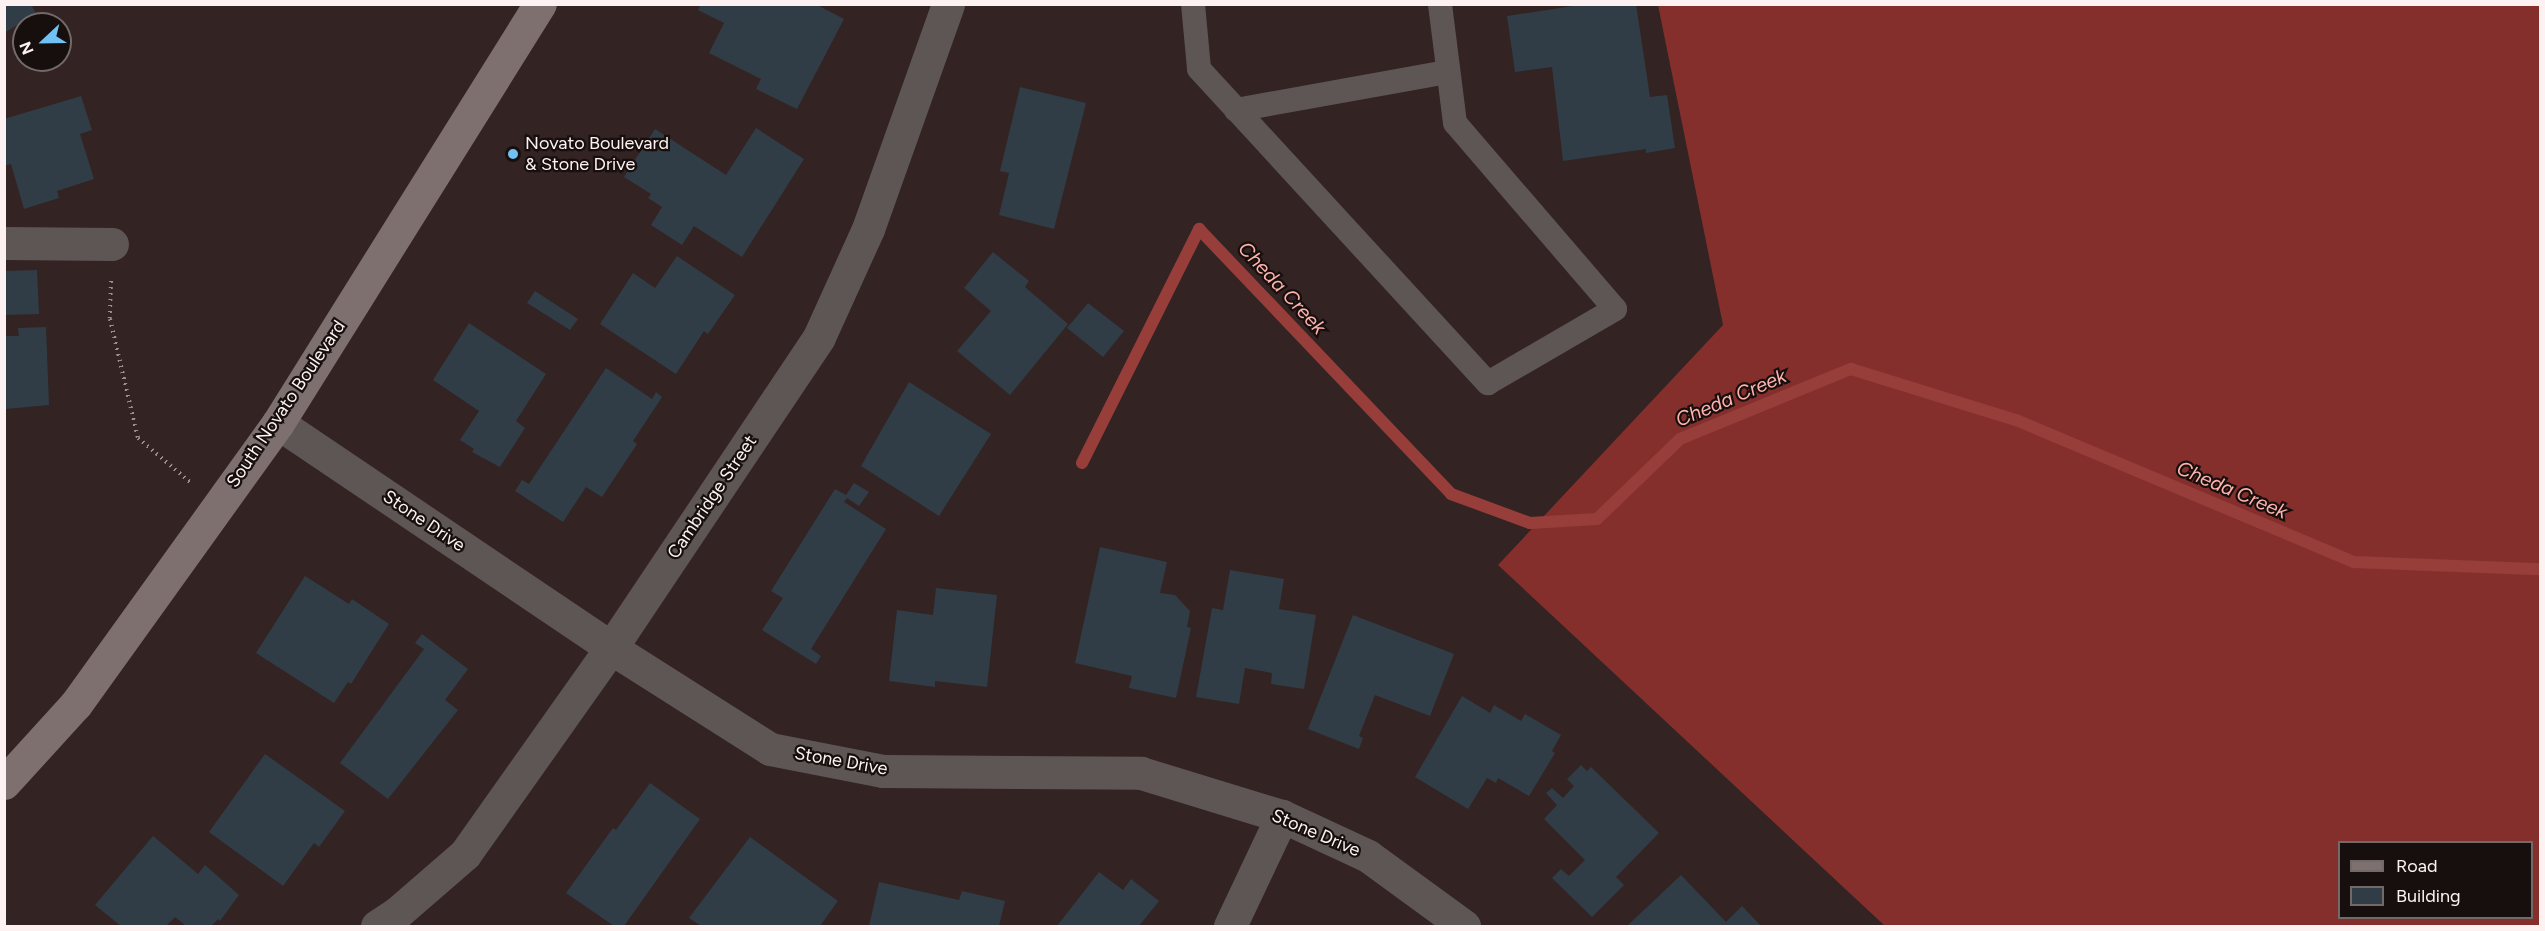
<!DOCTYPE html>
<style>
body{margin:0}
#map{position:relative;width:2545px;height:931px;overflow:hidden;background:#332322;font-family:Figtree,sans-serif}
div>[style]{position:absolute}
.forest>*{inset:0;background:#852f2d}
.stream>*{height:12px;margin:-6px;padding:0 6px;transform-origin:6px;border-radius:6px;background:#973e3b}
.building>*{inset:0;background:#303d46}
.path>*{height:4px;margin-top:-2px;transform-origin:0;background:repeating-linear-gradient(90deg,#9b8e8d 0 1.5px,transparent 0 6px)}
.service>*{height:24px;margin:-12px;padding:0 12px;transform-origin:12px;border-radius:12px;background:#5e5655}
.minor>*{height:33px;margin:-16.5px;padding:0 16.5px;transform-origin:16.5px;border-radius:16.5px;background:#5e5655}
.secondary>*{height:33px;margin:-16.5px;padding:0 16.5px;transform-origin:16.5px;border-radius:16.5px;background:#7d706f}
.dots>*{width:16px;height:16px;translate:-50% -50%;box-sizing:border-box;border:3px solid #160f0e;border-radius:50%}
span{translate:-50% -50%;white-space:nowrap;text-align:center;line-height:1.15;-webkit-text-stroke:4.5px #160f0e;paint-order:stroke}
.poi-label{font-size:18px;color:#fdf2f1}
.left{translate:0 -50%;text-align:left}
.street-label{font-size:18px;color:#fdf2f1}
.water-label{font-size:20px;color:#ffb3ac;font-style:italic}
.frame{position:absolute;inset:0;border:6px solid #fdf2f1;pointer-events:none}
.legend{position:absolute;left:2338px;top:841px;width:195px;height:78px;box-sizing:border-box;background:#160f0e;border:2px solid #726a69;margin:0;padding:8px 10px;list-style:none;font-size:18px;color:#fdf2f1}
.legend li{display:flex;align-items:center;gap:12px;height:30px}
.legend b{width:30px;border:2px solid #726a69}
.north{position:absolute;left:12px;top:12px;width:60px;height:60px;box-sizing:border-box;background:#160f0e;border:2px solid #726a69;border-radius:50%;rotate:248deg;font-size:16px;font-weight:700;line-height:24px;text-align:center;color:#fdf2f1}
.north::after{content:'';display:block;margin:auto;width:21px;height:27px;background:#71c1f5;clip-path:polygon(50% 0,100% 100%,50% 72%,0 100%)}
</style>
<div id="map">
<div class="forest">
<div style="clip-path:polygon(evenodd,1658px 5px,2540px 5px,2540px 926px,1885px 926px,1498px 565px,1723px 325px,1658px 5px,2340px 842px,2532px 842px,2532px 918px,2340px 918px,2340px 842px)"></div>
</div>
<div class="stream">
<div style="left:1082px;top:463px;width:262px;rotate:-63.4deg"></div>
<div style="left:1199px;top:229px;width:366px;rotate:46.4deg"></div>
<div style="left:1451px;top:494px;width:84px;rotate:20.2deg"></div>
<div style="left:1530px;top:523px;width:67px;rotate:-3.4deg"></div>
<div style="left:1597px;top:519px;width:115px;rotate:-43.9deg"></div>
<div style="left:1680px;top:439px;width:185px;rotate:-22.3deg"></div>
<div style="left:1851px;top:369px;width:173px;rotate:17.2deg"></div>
<div style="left:2016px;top:420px;width:367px;rotate:22.8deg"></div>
<div style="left:2354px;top:562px;width:186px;rotate:2.2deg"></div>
</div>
<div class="building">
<div style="clip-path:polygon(4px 4px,31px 4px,36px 14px,4px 33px)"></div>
<div style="clip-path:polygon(701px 4px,815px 4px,844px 19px,797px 109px,756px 89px,761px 79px,709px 53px,724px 23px,698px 10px)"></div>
<div style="clip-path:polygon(1586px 4px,1636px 4px,1650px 97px,1667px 95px,1675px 148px,1646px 153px,1646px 149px,1563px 161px,1552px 67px,1515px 72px,1507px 16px)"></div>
<div style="clip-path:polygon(1020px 87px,1086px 103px,1054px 229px,999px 215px,1009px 173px,1000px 171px)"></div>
<div style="clip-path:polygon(81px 96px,92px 130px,80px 134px,94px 179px,57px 191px,59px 198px,24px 209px,11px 164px,4px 166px,4px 119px)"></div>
<div style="clip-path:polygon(756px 128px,804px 159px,742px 257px,694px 226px,682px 245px,651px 225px,662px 207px,648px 198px,651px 194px,624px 177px,655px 129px,726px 175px)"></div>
<div style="clip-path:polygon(993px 252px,1029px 281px,1025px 287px,1068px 324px,1010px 395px,957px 351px,991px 311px,964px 288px)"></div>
<div style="clip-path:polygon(677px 256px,735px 295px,708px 334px,704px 331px,676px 374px,600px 324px,633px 273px,655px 288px)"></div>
<div style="clip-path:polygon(37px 270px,39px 314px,4px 315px,4px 271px)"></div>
<div style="clip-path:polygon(535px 291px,578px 319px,570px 330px,527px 303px)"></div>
<div style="clip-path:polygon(1088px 303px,1124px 331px,1103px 357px,1067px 328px)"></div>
<div style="clip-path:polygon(469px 323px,546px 374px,516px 421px,525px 428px,500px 467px,472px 452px,474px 449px,460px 440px,479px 411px,433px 380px)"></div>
<div style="clip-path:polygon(46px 327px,49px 405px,6px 409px,4px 336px,19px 336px,18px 328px)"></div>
<div style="clip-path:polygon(606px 368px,652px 399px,656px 392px,662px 397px,633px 441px,637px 444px,602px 497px,586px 487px,563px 522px,515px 491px,522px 480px,529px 484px)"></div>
<div style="clip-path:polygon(909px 382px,991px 434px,939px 516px,861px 466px)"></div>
<div style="clip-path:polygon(854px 483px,869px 492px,859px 506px,847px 498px,844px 502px,886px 529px,811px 649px,821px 656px,816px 664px,762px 630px,783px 598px,771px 591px,835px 489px,846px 495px)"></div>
<div style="clip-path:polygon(1100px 547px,1167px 562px,1160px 593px,1175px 595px,1190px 611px,1187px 627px,1191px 628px,1176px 698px,1129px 688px,1132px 676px,1075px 663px)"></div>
<div style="clip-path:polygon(1230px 570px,1284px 579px,1279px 609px,1316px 615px,1304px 689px,1271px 684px,1272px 673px,1245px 668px,1239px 704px,1196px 697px,1212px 608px,1223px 610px)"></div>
<div style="clip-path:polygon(305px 576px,349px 604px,352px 599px,389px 624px,351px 684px,348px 682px,334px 703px,256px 653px)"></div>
<div style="clip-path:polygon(936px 588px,997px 595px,987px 687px,935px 681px,935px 687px,889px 681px,897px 610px,933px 615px)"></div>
<div style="clip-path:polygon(1353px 615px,1454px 654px,1430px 716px,1375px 695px,1359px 736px,1363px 738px,1359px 749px,1308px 729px)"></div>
<div style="clip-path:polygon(422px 634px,468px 669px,445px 700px,458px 710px,388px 799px,340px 763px,424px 649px,415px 643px)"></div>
<div style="clip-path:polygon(1462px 696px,1490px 713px,1494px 705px,1521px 721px,1525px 714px,1561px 735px,1552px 751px,1555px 753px,1529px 796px,1498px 778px,1496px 783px,1487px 778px,1468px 809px,1415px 777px)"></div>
<div style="clip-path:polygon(265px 754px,345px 811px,319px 847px,314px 843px,283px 886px,209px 832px)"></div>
<div style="clip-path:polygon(1581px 765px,1587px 771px,1591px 767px,1659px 833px,1616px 877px,1624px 885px,1592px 917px,1552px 878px,1561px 869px,1569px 876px,1585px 860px,1544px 819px,1557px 805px,1546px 793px,1552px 788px,1563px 798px,1574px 786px,1567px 779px)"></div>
<div style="clip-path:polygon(650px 783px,700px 819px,624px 926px,614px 926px,566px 893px,613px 828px,616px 830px)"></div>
<div style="clip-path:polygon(153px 836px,198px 874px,205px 865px,239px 895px,220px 921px,218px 919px,211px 926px,186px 926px,175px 917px,166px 926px,121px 926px,95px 905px)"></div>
<div style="clip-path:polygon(750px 837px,838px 901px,820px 926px,701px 926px,689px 918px)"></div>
<div style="clip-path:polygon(1099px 872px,1123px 890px,1131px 879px,1159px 901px,1139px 926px,1057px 926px)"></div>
<div style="clip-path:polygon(1681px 875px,1726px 922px,1742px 906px,1761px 926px,1627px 926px)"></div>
<div style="clip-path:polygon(879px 882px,959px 900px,962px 891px,1005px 901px,999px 926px,869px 926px)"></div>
</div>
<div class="path">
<div style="left:111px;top:281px;width:38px;rotate:92deg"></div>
<div style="left:110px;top:319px;width:122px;rotate:76.8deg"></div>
<div style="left:138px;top:438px;width:70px;rotate:40.3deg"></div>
</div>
<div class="service">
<div style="left:1193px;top:4px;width:65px;rotate:84.7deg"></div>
<div style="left:1199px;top:69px;width:427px;rotate:47.4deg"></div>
<div style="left:1488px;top:383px;width:147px;rotate:-30.2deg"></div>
<div style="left:1615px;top:309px;width:245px;rotate:-130.7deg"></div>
<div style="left:1455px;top:123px;width:120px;rotate:-97.2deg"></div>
<div style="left:1236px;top:110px;width:215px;rotate:-10.2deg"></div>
</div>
<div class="minor">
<div style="left:4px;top:243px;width:108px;rotate:0.5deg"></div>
<div style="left:278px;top:423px;width:402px;rotate:34deg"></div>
<div style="left:611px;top:648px;width:188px;rotate:32.4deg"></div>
<div style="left:770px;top:749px;width:115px;rotate:11deg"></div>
<div style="left:883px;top:771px;width:258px;rotate:0.4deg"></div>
<div style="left:1141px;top:773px;width:147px;rotate:17deg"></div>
<div style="left:1282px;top:816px;width:95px;rotate:24.9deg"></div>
<div style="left:1368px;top:856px;width:119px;rotate:36.1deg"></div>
<div style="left:377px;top:926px;width:24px;rotate:-33deg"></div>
<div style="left:397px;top:913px;width:90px;rotate:-40.9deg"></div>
<div style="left:465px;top:854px;width:252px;rotate:-54.7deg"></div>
<div style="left:611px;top:648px;width:374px;rotate:-56.2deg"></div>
<div style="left:819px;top:337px;width:119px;rotate:-65.6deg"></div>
<div style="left:868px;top:229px;width:239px;rotate:-70.4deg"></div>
<div style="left:1230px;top:926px;width:122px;rotate:-64.7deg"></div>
</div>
<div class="secondary">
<div style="left:4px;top:783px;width:107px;rotate:-47.7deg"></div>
<div style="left:76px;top:704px;width:346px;rotate:-54.3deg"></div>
<div style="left:278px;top:423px;width:494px;rotate:-58deg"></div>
</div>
<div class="dots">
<div style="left:513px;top:154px;background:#71c1f5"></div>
</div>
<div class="poi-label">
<span class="left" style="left:525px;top:154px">Novato Boulevard<br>&amp; Stone Drive</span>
</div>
<div class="street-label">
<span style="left:286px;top:404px;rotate:-56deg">South Novato Boulevard</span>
<span style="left:712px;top:497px;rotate:-56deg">Cambridge Street</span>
<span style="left:424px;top:521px;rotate:34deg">Stone Drive</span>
<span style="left:841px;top:761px;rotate:10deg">Stone Drive</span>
<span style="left:1316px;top:833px;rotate:23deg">Stone Drive</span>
</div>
<div class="water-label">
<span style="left:1282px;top:288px;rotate:47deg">Cheda Creek</span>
<span style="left:1731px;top:398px;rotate:-23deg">Cheda Creek</span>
<span style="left:2232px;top:490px;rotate:23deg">Cheda Creek</span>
</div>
<div class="frame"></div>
<ul class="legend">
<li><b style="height:8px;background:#7d706f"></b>Road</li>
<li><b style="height:16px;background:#303d46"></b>Building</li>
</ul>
<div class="north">N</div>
</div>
